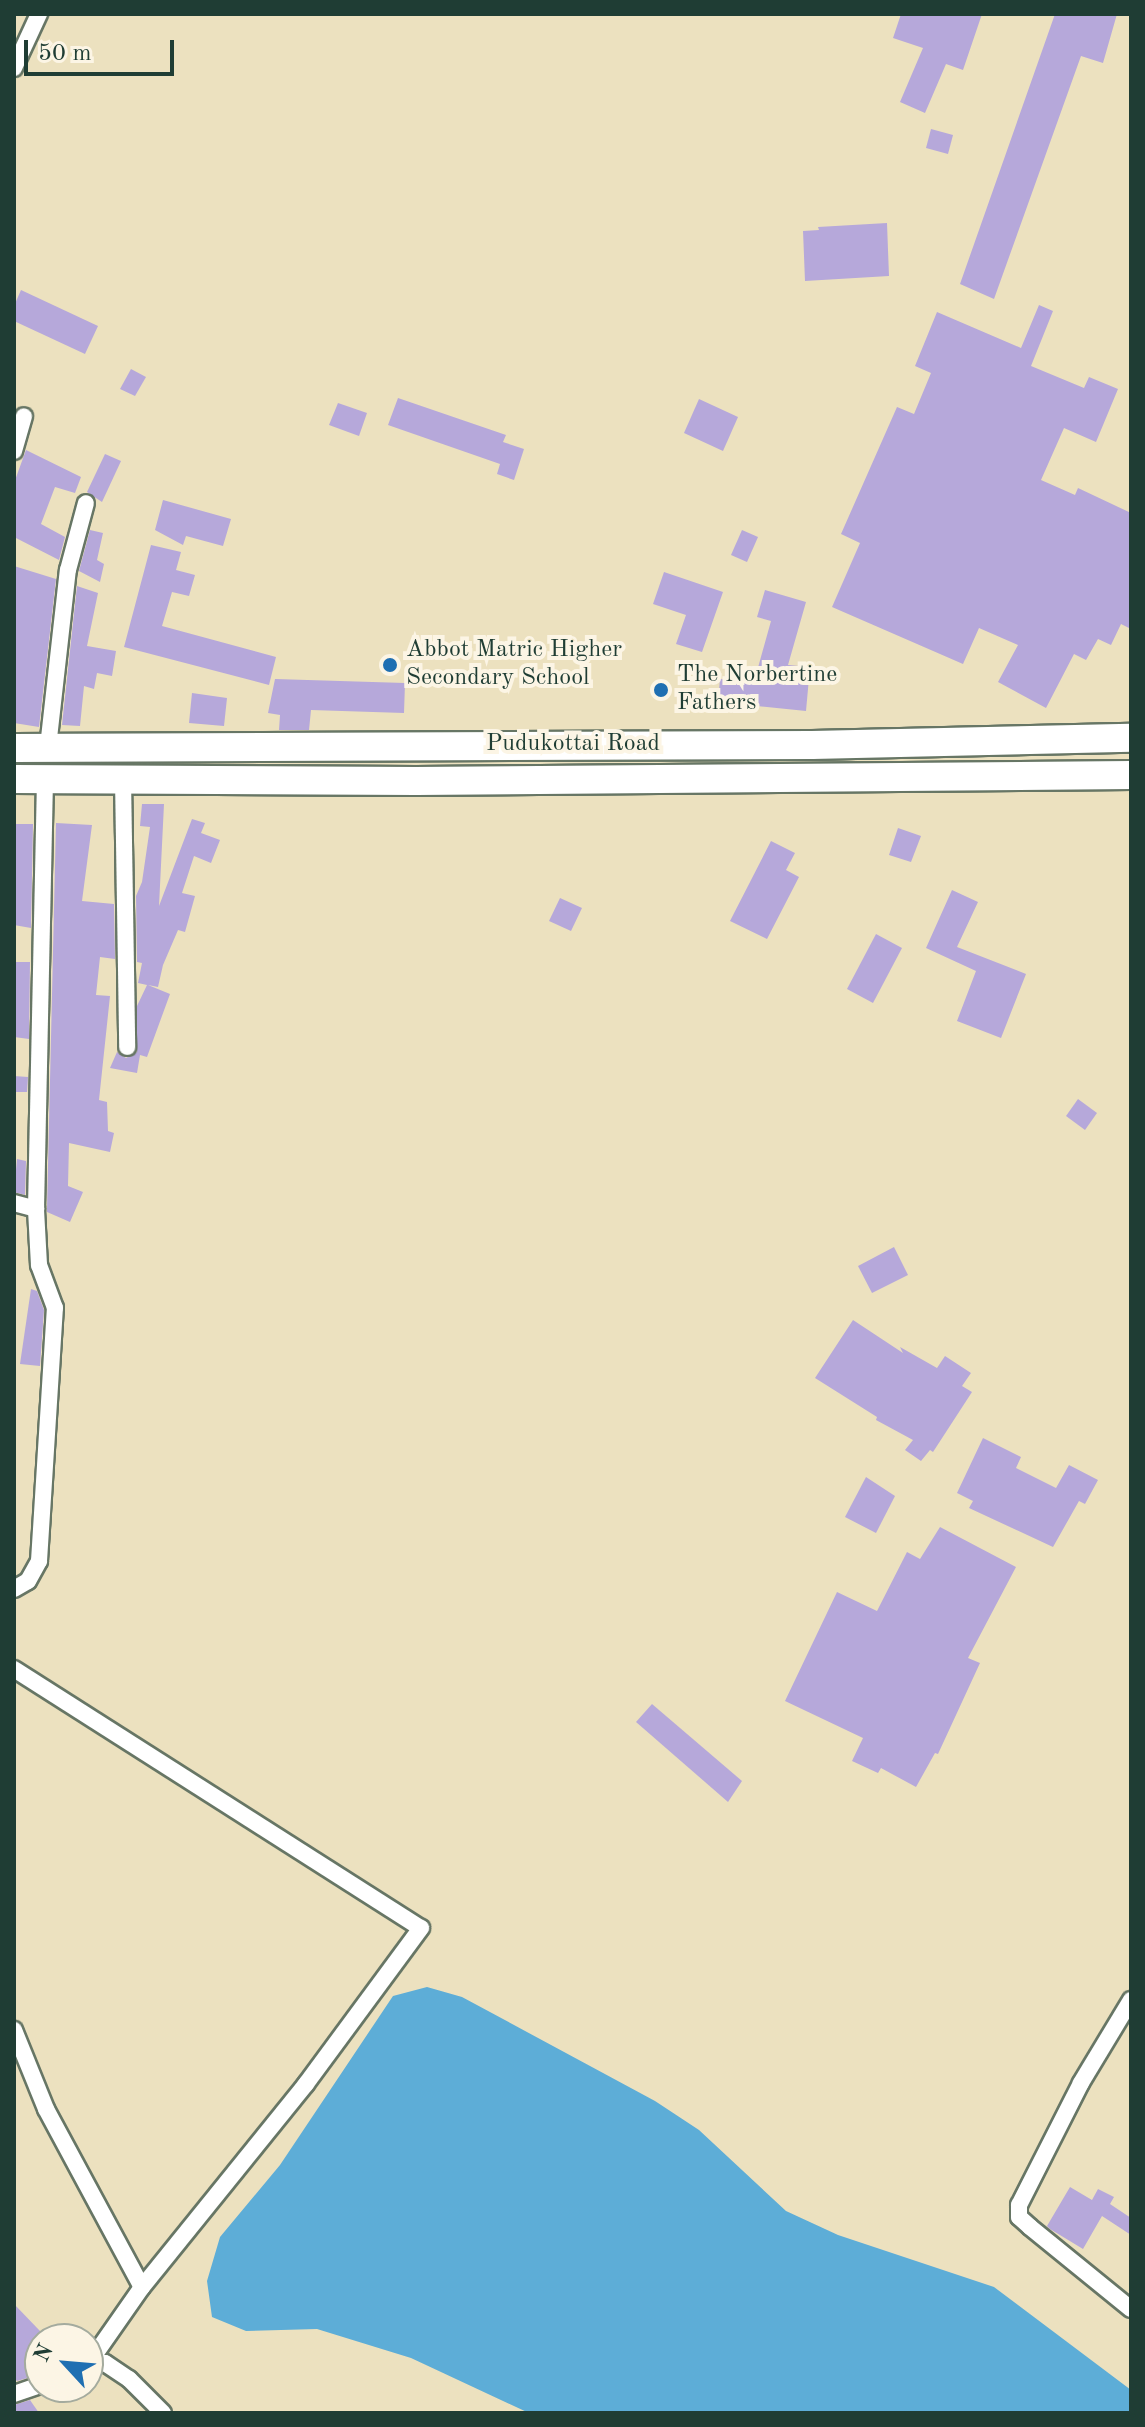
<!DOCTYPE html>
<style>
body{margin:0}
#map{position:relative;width:1145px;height:2427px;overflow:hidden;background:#ece1bf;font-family:"Old Standard TT",serif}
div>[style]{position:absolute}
.water>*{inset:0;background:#5dadd7}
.building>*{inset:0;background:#b6a8da}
.roads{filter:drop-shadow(2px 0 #677665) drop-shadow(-2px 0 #677665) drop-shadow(0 2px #677665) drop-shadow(0 -2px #677665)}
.street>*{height:16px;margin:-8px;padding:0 8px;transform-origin:8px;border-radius:8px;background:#fff}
.highway>*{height:28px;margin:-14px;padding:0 14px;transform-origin:14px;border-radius:14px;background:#fff}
.dots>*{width:22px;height:22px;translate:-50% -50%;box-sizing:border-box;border:4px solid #fcf5e5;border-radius:50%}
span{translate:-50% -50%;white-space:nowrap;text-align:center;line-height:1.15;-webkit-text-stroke:8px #fcf5e5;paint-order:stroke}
.poi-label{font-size:24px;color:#1f3d34}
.left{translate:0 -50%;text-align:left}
.street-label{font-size:24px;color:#1f3d34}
.frame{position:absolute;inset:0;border:16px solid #1f3d34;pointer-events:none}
.north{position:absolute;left:24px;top:2323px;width:80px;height:80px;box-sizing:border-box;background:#fcf5e5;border:2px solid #a4ab9e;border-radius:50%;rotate:296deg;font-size:22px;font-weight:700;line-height:32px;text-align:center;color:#1f3d34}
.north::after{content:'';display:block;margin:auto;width:28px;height:36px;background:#1f6fb2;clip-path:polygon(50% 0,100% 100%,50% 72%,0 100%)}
.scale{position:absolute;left:24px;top:40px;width:150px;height:36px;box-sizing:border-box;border:4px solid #1f3d34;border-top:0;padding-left:10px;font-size:24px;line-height:28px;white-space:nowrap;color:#1f3d34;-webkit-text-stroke:6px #fcf5e5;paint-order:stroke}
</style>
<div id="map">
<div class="water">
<div style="clip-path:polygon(427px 1987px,462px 1997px,655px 2101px,699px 2130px,786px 2211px,838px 2235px,994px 2287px,1131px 2390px,1131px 2413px,529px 2413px,411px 2358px,317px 2329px,246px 2331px,212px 2317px,207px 2281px,220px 2237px,280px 2165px,393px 1996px)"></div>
</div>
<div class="building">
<div style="clip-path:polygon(901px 14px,982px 14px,963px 70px,946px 64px,925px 113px,900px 102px,923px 48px,893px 38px)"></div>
<div style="clip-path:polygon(1055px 14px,1117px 14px,1103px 63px,1081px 56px,994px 299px,960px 284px)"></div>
<div style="clip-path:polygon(931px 129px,953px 135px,948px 154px,926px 148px)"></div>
<div style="clip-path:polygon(887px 223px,889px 276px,805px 281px,803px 231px,819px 230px,818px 227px)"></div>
<div style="clip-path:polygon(21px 290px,98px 326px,85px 354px,14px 321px,14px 306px)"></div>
<div style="clip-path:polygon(1039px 305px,1053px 311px,1031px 366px,1084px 388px,1089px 377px,1118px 389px,1096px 442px,1064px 428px,1041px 480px,1075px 495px,1078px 488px,1131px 513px,1131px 629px,1121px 624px,1111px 645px,1098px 639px,1086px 660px,1074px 654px,1046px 708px,998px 682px,1018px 645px,979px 628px,963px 664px,832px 607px,860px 543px,841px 534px,897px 407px,914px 414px,931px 373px,915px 366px,937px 312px,1021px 348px)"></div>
<div style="clip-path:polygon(131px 369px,146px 377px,135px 396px,120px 389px)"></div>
<div style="clip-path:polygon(398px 398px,506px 435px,503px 442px,524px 449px,514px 480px,497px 474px,500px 464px,388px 425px)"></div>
<div style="clip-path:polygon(699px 399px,738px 417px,723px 451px,684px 433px)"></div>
<div style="clip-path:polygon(338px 403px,367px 413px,359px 436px,329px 425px)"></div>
<div style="clip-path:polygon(26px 450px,81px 477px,75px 493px,55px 487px,41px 524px,65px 537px,59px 560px,14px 537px,14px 483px)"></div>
<div style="clip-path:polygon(105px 454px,121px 461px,102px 502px,87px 492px)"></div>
<div style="clip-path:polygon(163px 500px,231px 519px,223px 546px,186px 536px,183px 545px,155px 530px)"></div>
<div style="clip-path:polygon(90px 530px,103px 533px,97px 560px,104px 564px,100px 582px,79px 571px)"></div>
<div style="clip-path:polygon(742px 530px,758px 537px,747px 562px,731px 555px)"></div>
<div style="clip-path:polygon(151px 545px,181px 552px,176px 570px,195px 575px,189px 596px,172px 592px,162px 626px,276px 657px,269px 685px,124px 647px)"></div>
<div style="clip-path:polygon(14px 566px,56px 579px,39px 727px,14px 723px)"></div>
<div style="clip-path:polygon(664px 572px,723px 592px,702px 652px,676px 644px,686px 615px,653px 604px)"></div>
<div style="clip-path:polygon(77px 586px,98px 593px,87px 646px,116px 651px,112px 676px,97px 673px,94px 689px,84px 686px,80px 726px,62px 725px)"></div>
<div style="clip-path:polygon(765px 590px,806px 602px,788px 665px,810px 667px,806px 711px,718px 702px,720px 679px,754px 682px,771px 621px,757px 617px)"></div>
<div style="clip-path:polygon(275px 679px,405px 683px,404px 713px,311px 710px,309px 730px,279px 730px,280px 715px,268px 713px)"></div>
<div style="clip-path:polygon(192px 693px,227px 698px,224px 726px,189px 723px)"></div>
<div style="clip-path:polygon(142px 804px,164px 804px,159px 906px,192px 819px,205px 823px,201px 833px,220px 840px,211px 863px,194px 856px,182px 893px,195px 896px,185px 932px,178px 930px,163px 965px,158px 987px,148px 985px,170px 994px,147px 1057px,140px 1055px,137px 1073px,110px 1068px,117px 1052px,126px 1058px,137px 1052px,137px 1006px,147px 985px,138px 983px,142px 963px,137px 962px,136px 896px,142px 882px,150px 827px,140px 826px)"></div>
<div style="clip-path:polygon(56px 823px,92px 825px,82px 901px,114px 904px,115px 959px,100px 957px,96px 995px,110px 996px,99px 1100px,107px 1102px,108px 1131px,114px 1133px,110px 1152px,69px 1143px,68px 1186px,83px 1192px,70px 1222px,47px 1212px,47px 1209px)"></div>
<div style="clip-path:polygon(14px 824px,33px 824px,31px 928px,14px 925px)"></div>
<div style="clip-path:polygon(898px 828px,921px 836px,911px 862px,889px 855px)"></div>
<div style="clip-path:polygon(771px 841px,795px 853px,786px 870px,799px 877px,767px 939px,730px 921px)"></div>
<div style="clip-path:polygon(952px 890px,978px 902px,957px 947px,1026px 974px,1001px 1038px,957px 1021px,976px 971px,926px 948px)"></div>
<div style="clip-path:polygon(560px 898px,582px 908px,571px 931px,549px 921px)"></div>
<div style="clip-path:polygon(876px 934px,902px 948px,873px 1003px,847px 989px)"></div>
<div style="clip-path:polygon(14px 962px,30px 962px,29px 1039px,14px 1037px)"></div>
<div style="clip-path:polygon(14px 1076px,28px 1077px,27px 1092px,14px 1092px)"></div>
<div style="clip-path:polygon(1078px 1099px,1097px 1113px,1085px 1130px,1066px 1116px)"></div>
<div style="clip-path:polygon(17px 1159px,26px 1161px,25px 1195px,14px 1192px)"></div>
<div style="clip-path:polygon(894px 1247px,908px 1275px,872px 1293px,858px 1266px)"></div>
<div style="clip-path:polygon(31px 1289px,37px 1291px,44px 1310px,40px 1366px,20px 1364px)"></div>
<div style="clip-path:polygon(853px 1320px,903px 1353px,900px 1347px,937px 1368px,945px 1356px,971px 1373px,962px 1386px,972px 1392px,933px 1452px,930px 1450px,921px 1461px,905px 1450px,913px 1440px,876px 1420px,877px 1417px,815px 1378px)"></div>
<div style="clip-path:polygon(983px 1438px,1021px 1457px,1016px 1468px,1056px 1488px,1069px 1465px,1098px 1480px,1085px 1504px,1079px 1501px,1053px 1547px,969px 1508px,973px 1501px,957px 1493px)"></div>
<div style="clip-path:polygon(866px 1477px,895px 1496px,876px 1533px,845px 1517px)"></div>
<div style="clip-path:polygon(940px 1527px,1016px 1567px,968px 1658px,980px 1663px,938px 1754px,935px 1753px,916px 1787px,881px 1768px,878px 1773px,852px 1761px,863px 1738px,785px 1701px,837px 1592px,877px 1611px,907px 1552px,920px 1559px)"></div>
<div style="clip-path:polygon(652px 1704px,742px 1781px,728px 1802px,636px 1722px)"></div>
<div style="clip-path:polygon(1070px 2187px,1092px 2200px,1098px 2189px,1114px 2197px,1110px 2204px,1131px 2218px,1131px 2235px,1102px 2216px,1083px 2249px,1050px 2229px,1047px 2226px)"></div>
<div style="clip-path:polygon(14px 2304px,40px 2331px,40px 2366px,31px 2377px,17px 2381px,14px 2378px)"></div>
<div style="clip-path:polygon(30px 2400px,39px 2413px,14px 2413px,14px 2405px)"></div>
</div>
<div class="roads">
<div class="street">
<div style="left:14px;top:68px;width:60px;rotate:-65.2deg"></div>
<div style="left:14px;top:451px;width:36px;rotate:-74deg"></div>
<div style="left:48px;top:747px;width:178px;rotate:-83.6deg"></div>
<div style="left:68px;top:570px;width:69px;rotate:-75deg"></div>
<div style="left:123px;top:778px;width:269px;rotate:89.1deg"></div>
<div style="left:14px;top:1203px;width:23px;rotate:15deg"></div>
<div style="left:14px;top:1589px;width:16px;rotate:-30deg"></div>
<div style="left:28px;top:1581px;width:23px;rotate:-61deg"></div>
<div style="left:39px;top:1561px;width:254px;rotate:-86.4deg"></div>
<div style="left:55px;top:1308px;width:46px;rotate:-110.4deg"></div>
<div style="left:39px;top:1265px;width:56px;rotate:-93.1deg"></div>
<div style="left:36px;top:1209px;width:431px;rotate:-88.8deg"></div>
<div style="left:14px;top:1669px;width:482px;rotate:32.5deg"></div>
<div style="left:421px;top:1928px;width:194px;rotate:126.4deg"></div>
<div style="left:306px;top:2084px;width:261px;rotate:128.9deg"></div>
<div style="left:1131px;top:2000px;width:97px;rotate:121.1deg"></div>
<div style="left:1081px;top:2083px;width:137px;rotate:116.9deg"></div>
<div style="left:1019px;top:2205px;width:12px;rotate:90deg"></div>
<div style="left:1019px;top:2217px;width:15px;rotate:42deg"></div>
<div style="left:1030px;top:2227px;width:130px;rotate:39.1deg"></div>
<div style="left:14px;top:2030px;width:85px;rotate:67.9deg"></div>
<div style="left:46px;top:2109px;width:202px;rotate:61.7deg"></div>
<div style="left:142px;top:2287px;width:93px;rotate:124.9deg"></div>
<div style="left:88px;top:2364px;width:17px;rotate:-3deg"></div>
<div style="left:105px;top:2363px;width:29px;rotate:34deg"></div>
<div style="left:129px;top:2379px;width:48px;rotate:45deg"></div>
<div style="left:14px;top:2394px;width:28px;rotate:-19deg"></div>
</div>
<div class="highway">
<div style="left:14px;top:748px;width:798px;rotate:-0.22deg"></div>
<div style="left:812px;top:745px;width:319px;rotate:-1.3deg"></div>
<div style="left:14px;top:779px;width:402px;rotate:0.3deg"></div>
<div style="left:416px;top:781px;width:715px;rotate:-0.48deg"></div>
</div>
</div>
<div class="dots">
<div style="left:390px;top:665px;background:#1f6fb2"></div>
<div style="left:661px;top:690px;background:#1f6fb2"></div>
</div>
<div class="poi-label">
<span class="left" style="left:406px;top:665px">Abbot Matric Higher<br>Secondary School</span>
<span class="left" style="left:677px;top:690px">The Norbertine<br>Fathers</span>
</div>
<div class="street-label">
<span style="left:573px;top:745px">Pudukottai Road</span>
</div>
<div class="frame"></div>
<div class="north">N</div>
<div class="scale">50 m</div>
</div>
